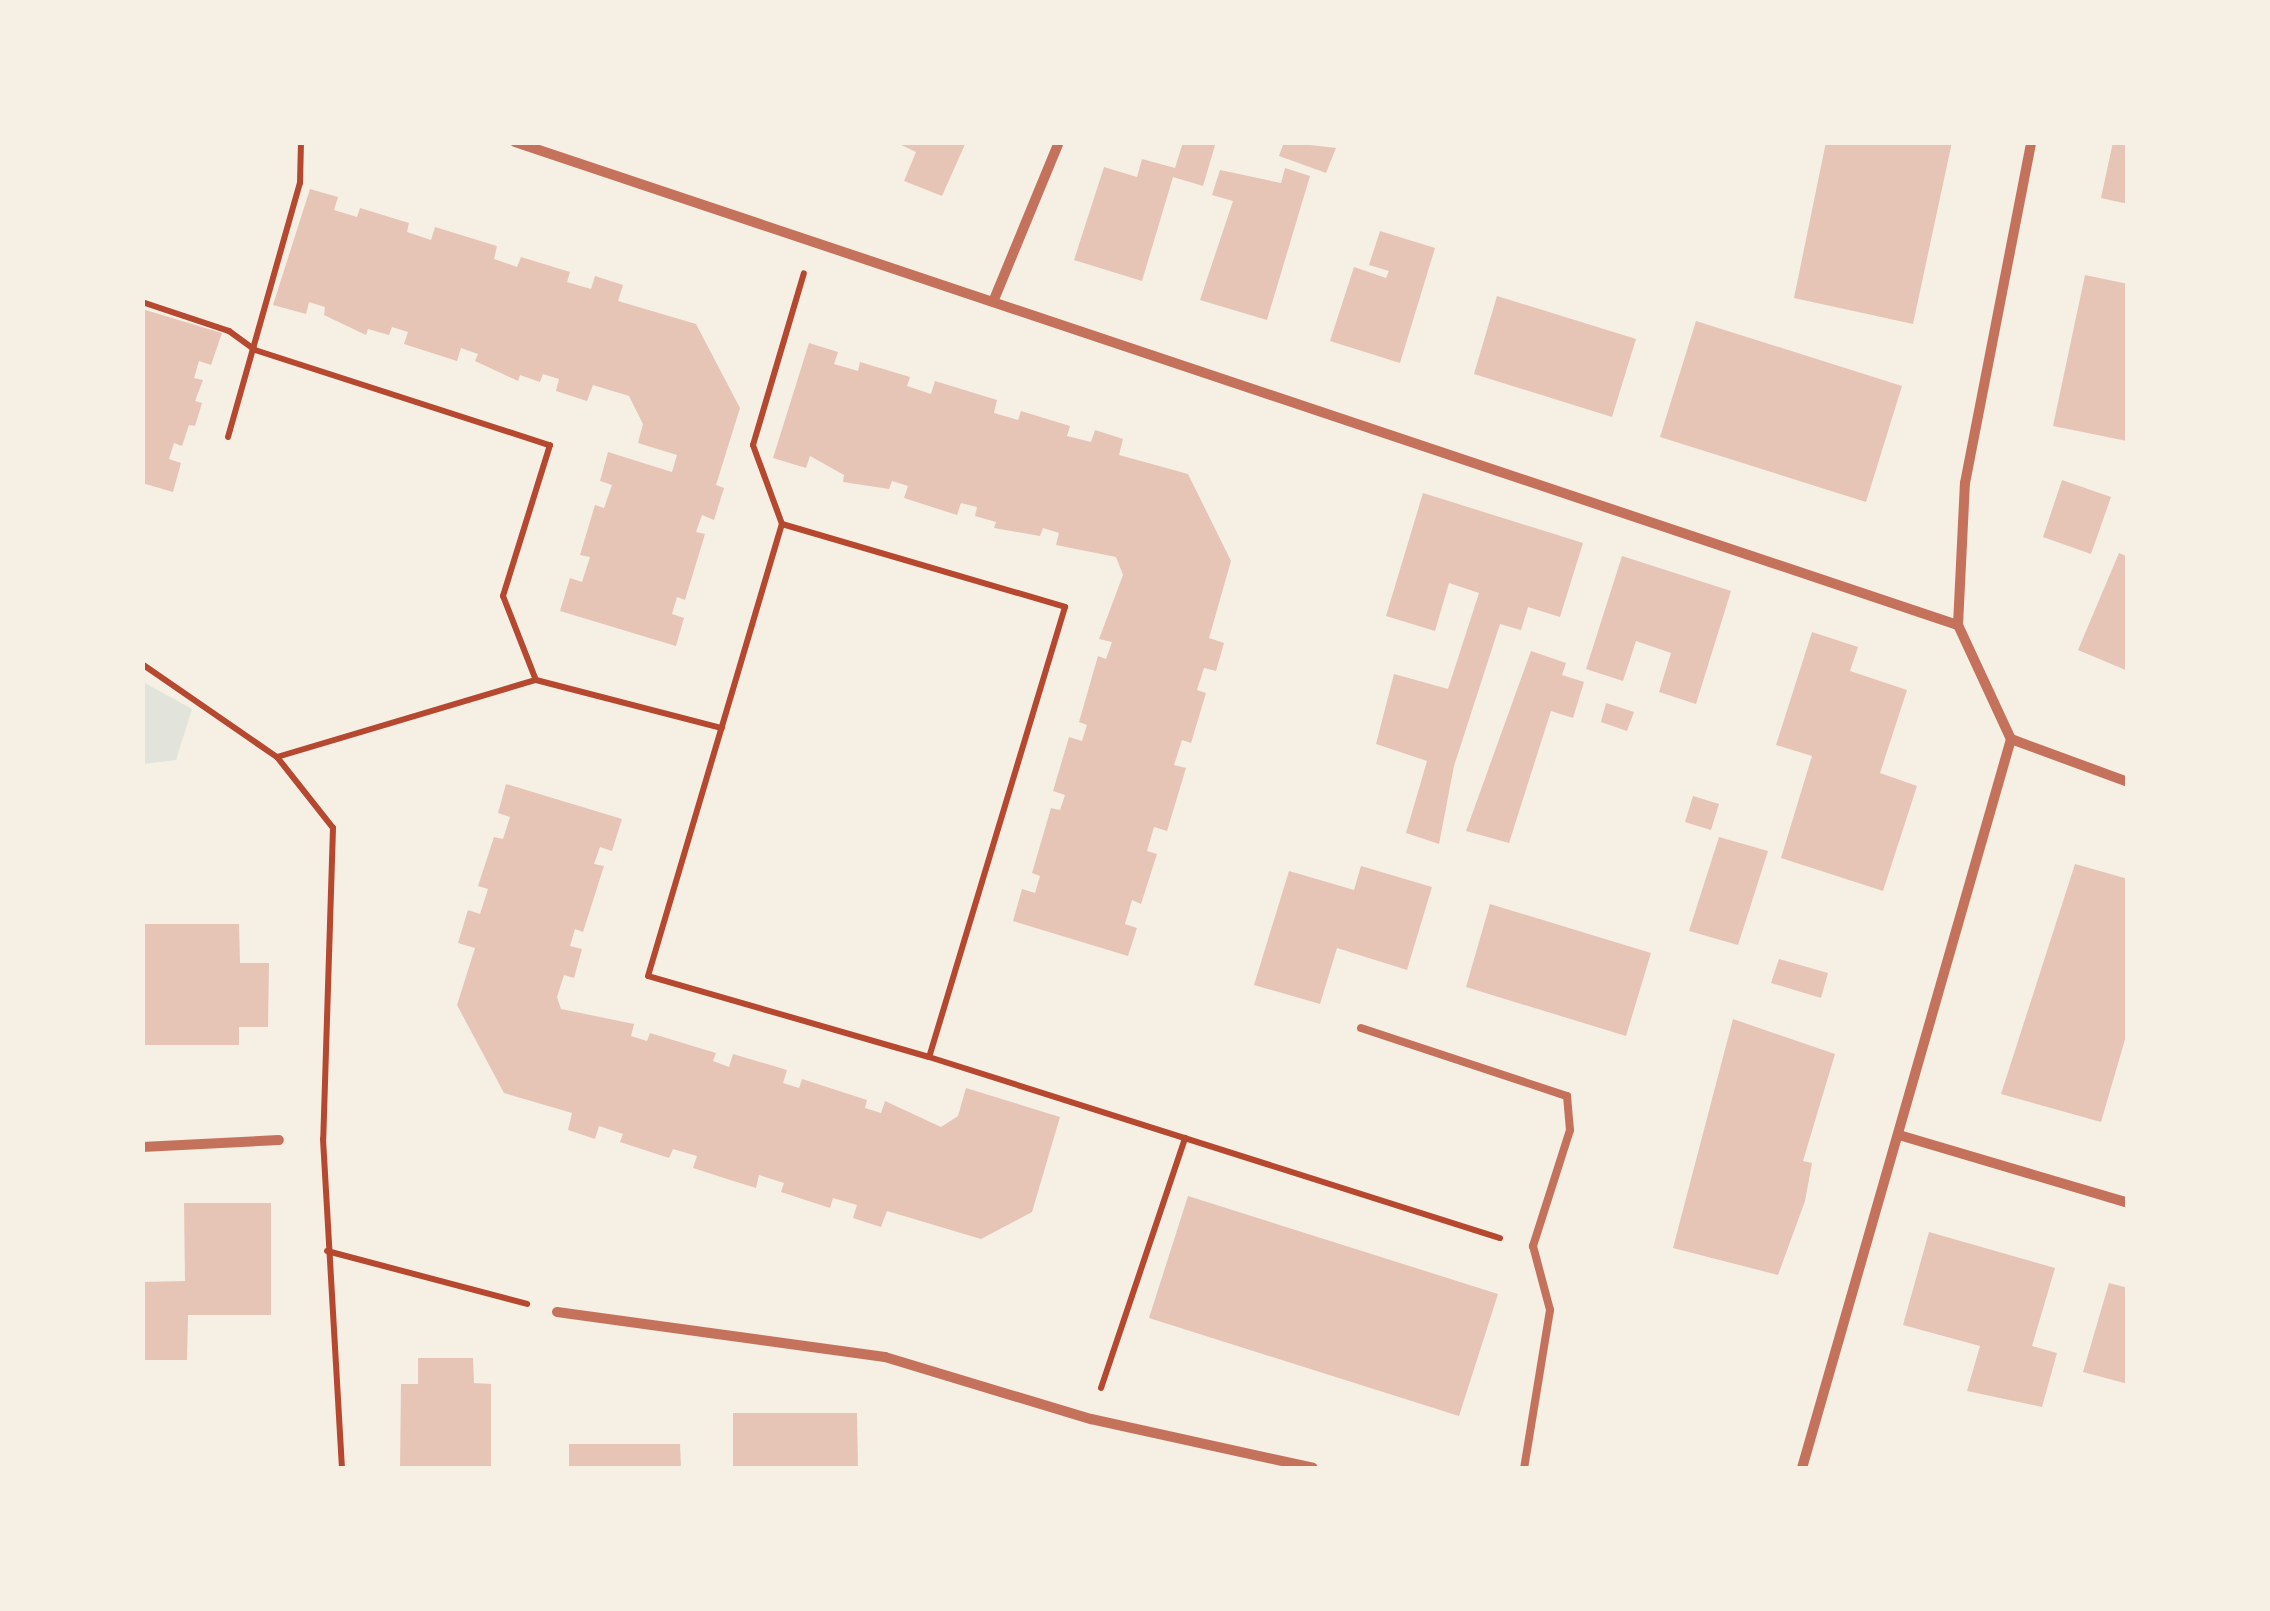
<!DOCTYPE html>
<style>
body{margin:0}
#map{position:relative;width:2270px;height:1611px;overflow:hidden;background:#f6efe4;font-family:"Exo 2",sans-serif}
div>[style]{position:absolute}
.green>*{inset:0;background:#e2e4dc}
.building>*{inset:0;background:#e6c5b7}
.path>*{height:6px;margin:-3px;padding:0 3px;transform-origin:3px;border-radius:3px;background:#b5482f}
.service>*{height:8px;margin:-4px;padding:0 4px;transform-origin:4px;border-radius:4px;background:#c5725c}
.minor>*{height:10px;margin:-5px;padding:0 5px;transform-origin:5px;border-radius:5px;background:#c5725c}
span{translate:-50% -50%;white-space:nowrap;text-align:center;line-height:1.15;-webkit-text-stroke:8px #f6efe4;paint-order:stroke}
.frame{position:absolute;inset:0;border:145px solid #f6efe4;pointer-events:none}
</style>
<div id="map">
<div class="green">
<div style="clip-path:polygon(143px 682px,192px 709px,176px 760px,143px 764px)"></div>
</div>
<div class="building">
<div style="clip-path:polygon(895px 142px,966px 142px,942px 196px,904px 181px,916px 152px)"></div>
<div style="clip-path:polygon(1183px 142px,1216px 142px,1203px 186px,1173px 177px,1142px 281px,1074px 260px,1104px 167px,1137px 177px,1142px 159px,1175px 168px)"></div>
<div style="clip-path:polygon(1284px 142px,1336px 148px,1326px 173px,1279px 156px)"></div>
<div style="clip-path:polygon(1826px 142px,1952px 142px,1913px 324px,1794px 298px)"></div>
<div style="clip-path:polygon(2113px 142px,2128px 142px,2128px 204px,2101px 198px)"></div>
<div style="clip-path:polygon(1285px 168px,1310px 176px,1267px 320px,1200px 300px,1233px 201px,1212px 195px,1220px 170px,1281px 183px)"></div>
<div style="clip-path:polygon(310px 189px,338px 197px,334px 210px,357px 217px,360px 208px,409px 223px,407px 232px,431px 240px,435px 227px,497px 246px,494px 259px,517px 267px,521px 257px,570px 272px,567px 282px,591px 289px,595px 276px,623px 285px,618px 301px,696px 324px,740px 408px,716px 485px,724px 488px,714px 520px,702px 515px,696px 532px,705px 534px,685px 600px,677px 597px,672px 614px,684px 618px,676px 646px,560px 611px,570px 578px,582px 582px,590px 557px,580px 555px,595px 505px,604px 508px,612px 485px,600px 481px,608px 452px,672px 472px,677px 455px,638px 443px,643px 424px,629px 396px,593px 385px,587px 401px,556px 391px,559px 379px,543px 374px,540px 382px,520px 375px,518px 381px,475px 361px,478px 354px,461px 348px,457px 361px,404px 344px,408px 332px,392px 327px,389px 335px,368px 329px,366px 335px,324px 315px,325px 307px,309px 302px,306px 314px,273px 305px)"></div>
<div style="clip-path:polygon(1380px 231px,1435px 248px,1400px 363px,1330px 341px,1354px 267px,1386px 278px,1389px 271px,1369px 265px)"></div>
<div style="clip-path:polygon(2085px 275px,2128px 284px,2127px 441px,2053px 426px)"></div>
<div style="clip-path:polygon(1497px 296px,1636px 339px,1612px 417px,1474px 374px)"></div>
<div style="clip-path:polygon(142px 309px,222px 333px,211px 365px,199px 361px,194px 378px,203px 380px,195px 401px,202px 403px,195px 426px,189px 425px,182px 446px,174px 443px,169px 459px,181px 463px,173px 492px,142px 483px)"></div>
<div style="clip-path:polygon(1696px 321px,1902px 386px,1866px 502px,1660px 437px)"></div>
<div style="clip-path:polygon(809px 343px,838px 352px,834px 364px,858px 371px,860px 362px,910px 377px,907px 386px,931px 394px,935px 381px,997px 400px,994px 413px,1018px 420px,1021px 411px,1070px 426px,1067px 436px,1091px 442px,1095px 430px,1123px 439px,1119px 455px,1188px 474px,1231px 561px,1209px 638px,1224px 643px,1216px 671px,1204px 668px,1197px 690px,1206px 693px,1191px 743px,1182px 740px,1174px 765px,1186px 768px,1167px 831px,1154px 827px,1147px 851px,1157px 854px,1141px 904px,1132px 900px,1125px 924px,1137px 928px,1128px 956px,1013px 921px,1022px 889px,1035px 893px,1040px 876px,1032px 873px,1051px 808px,1060px 810px,1065px 795px,1053px 791px,1069px 737px,1082px 741px,1087px 725px,1079px 722px,1098px 656px,1106px 659px,1112px 642px,1099px 639px,1123px 575px,1116px 557px,1056px 545px,1059px 533px,1043px 528px,1040px 536px,994px 528px,996px 522px,975px 516px,977px 507px,961px 503px,957px 515px,904px 498px,908px 486px,892px 481px,889px 489px,843px 482px,844px 475px,810px 456px,806px 468px,773px 458px)"></div>
<div style="clip-path:polygon(2062px 480px,2111px 497px,2091px 554px,2043px 537px)"></div>
<div style="clip-path:polygon(1423px 493px,1583px 543px,1560px 617px,1528px 607px,1521px 630px,1500px 624px,1454px 766px,1439px 844px,1406px 833px,1427px 761px,1376px 744px,1394px 674px,1448px 689px,1479px 593px,1449px 583px,1435px 631px,1386px 616px)"></div>
<div style="clip-path:polygon(2119px 553px,2128px 557px,2128px 671px,2078px 650px)"></div>
<div style="clip-path:polygon(1622px 556px,1731px 591px,1696px 704px,1659px 692px,1671px 653px,1636px 641px,1623px 681px,1586px 669px)"></div>
<div style="clip-path:polygon(1812px 632px,1858px 647px,1850px 671px,1907px 690px,1880px 773px,1917px 786px,1883px 891px,1781px 858px,1812px 756px,1776px 745px)"></div>
<div style="clip-path:polygon(1531px 651px,1566px 663px,1562px 675px,1584px 682px,1573px 718px,1551px 711px,1509px 843px,1466px 831px)"></div>
<div style="clip-path:polygon(1606px 703px,1634px 712px,1627px 731px,1601px 722px)"></div>
<div style="clip-path:polygon(506px 784px,622px 819px,612px 851px,600px 847px,594px 864px,604px 866px,583px 932px,575px 929px,570px 946px,582px 949px,574px 978px,564px 975px,557px 997px,561px 1009px,634px 1024px,631px 1036px,647px 1041px,650px 1033px,716px 1053px,713px 1061px,729px 1067px,733px 1054px,787px 1070px,783px 1083px,799px 1088px,802px 1079px,867px 1100px,865px 1108px,881px 1113px,885px 1101px,941px 1127px,958px 1116px,966px 1088px,1060px 1117px,1032px 1212px,981px 1239px,887px 1211px,881px 1227px,853px 1218px,857px 1205px,833px 1198px,830px 1208px,781px 1192px,784px 1183px,759px 1175px,756px 1188px,724px 1178px,693px 1168px,697px 1156px,673px 1149px,669px 1158px,620px 1142px,623px 1134px,599px 1126px,595px 1139px,568px 1130px,572px 1113px,504px 1093px,457px 1005px,475px 948px,458px 943px,468px 910px,480px 914px,488px 889px,478px 886px,494px 837px,503px 839px,510px 817px,498px 813px)"></div>
<div style="clip-path:polygon(1693px 796px,1719px 804px,1711px 830px,1685px 822px)"></div>
<div style="clip-path:polygon(1719px 837px,1768px 851px,1738px 945px,1689px 931px)"></div>
<div style="clip-path:polygon(2075px 864px,2128px 879px,2128px 1029px,2101px 1122px,2001px 1094px)"></div>
<div style="clip-path:polygon(1361px 866px,1432px 887px,1407px 970px,1337px 948px,1320px 1004px,1254px 985px,1289px 871px,1354px 890px)"></div>
<div style="clip-path:polygon(1490px 904px,1651px 953px,1626px 1036px,1466px 987px)"></div>
<div style="clip-path:polygon(142px 924px,239px 924px,240px 963px,269px 963px,268px 1027px,239px 1027px,239px 1045px,142px 1045px)"></div>
<div style="clip-path:polygon(1779px 959px,1828px 973px,1821px 998px,1771px 983px)"></div>
<div style="clip-path:polygon(1733px 1019px,1835px 1054px,1803px 1161px,1812px 1163px,1805px 1201px,1778px 1275px,1673px 1248px)"></div>
<div style="clip-path:polygon(1188px 1196px,1498px 1294px,1459px 1416px,1149px 1318px)"></div>
<div style="clip-path:polygon(184px 1203px,271px 1203px,271px 1315px,188px 1315px,187px 1360px,142px 1360px,142px 1282px,185px 1281px)"></div>
<div style="clip-path:polygon(1929px 1232px,2055px 1268px,2032px 1346px,2057px 1353px,2042px 1407px,1967px 1391px,1980px 1346px,1903px 1325px)"></div>
<div style="clip-path:polygon(2109px 1283px,2128px 1288px,2128px 1384px,2083px 1372px)"></div>
<div style="clip-path:polygon(418px 1358px,473px 1358px,474px 1383px,491px 1384px,491px 1468px,400px 1468px,401px 1384px,418px 1384px)"></div>
<div style="clip-path:polygon(733px 1413px,857px 1413px,858px 1468px,733px 1468px)"></div>
<div style="clip-path:polygon(569px 1444px,680px 1444px,681px 1468px,569px 1468px)"></div>
</div>
<div class="path">
<div style="left:142px;top:302px;width:92px;rotate:18.4deg"></div>
<div style="left:229px;top:331px;width:32px;rotate:36deg"></div>
<div style="left:255px;top:350px;width:310px;rotate:17.9deg"></div>
<div style="left:550px;top:445px;width:158px;rotate:107.3deg"></div>
<div style="left:503px;top:596px;width:90px;rotate:68.6deg"></div>
<div style="left:228px;top:437px;width:264px;rotate:-74.2deg"></div>
<div style="left:300px;top:183px;width:41px;rotate:-88.6deg"></div>
<div style="left:782px;top:524px;width:295px;rotate:16.3deg"></div>
<div style="left:1065px;top:607px;width:470px;rotate:106.8deg"></div>
<div style="left:929px;top:1057px;width:292px;rotate:-163.9deg"></div>
<div style="left:648px;top:976px;width:471px;rotate:-73.5deg"></div>
<div style="left:782px;top:524px;width:84px;rotate:-110.2deg"></div>
<div style="left:753px;top:445px;width:179px;rotate:-73.5deg"></div>
<div style="left:142px;top:664px;width:164px;rotate:34.6deg"></div>
<div style="left:277px;top:757px;width:90px;rotate:51.7deg"></div>
<div style="left:333px;top:828px;width:311px;rotate:91.8deg"></div>
<div style="left:323px;top:1139px;width:330px;rotate:86.7deg"></div>
<div style="left:277px;top:757px;width:270px;rotate:-16.6deg"></div>
<div style="left:536px;top:680px;width:192px;rotate:14.5deg"></div>
<div style="left:929px;top:1057px;width:599px;rotate:17.59deg"></div>
<div style="left:327px;top:1251px;width:207px;rotate:14.8deg"></div>
<div style="left:1101px;top:1388px;width:264px;rotate:-71.4deg"></div>
</div>
<div class="service">
<div style="left:1361px;top:1028px;width:217px;rotate:18.3deg"></div>
<div style="left:1567px;top:1096px;width:34px;rotate:85deg"></div>
<div style="left:1570px;top:1130px;width:122px;rotate:107.7deg"></div>
<div style="left:1533px;top:1246px;width:66px;rotate:75.1deg"></div>
<div style="left:1550px;top:1310px;width:160px;rotate:99.3deg"></div>
</div>
<div class="minor">
<div style="left:515px;top:142px;width:1522px;rotate:18.51deg"></div>
<div style="left:1958px;top:625px;width:126px;rotate:65.1deg"></div>
<div style="left:2011px;top:739px;width:125px;rotate:20.2deg"></div>
<div style="left:993px;top:302px;width:173px;rotate:-67.6deg"></div>
<div style="left:1958px;top:625px;width:142px;rotate:-87.2deg"></div>
<div style="left:1965px;top:483px;width:347px;rotate:-79deg"></div>
<div style="left:1899px;top:1135px;width:239px;rotate:16.5deg"></div>
<div style="left:142px;top:1147px;width:137px;rotate:-2.9deg"></div>
<div style="left:557px;top:1312px;width:331px;rotate:7.8deg"></div>
<div style="left:885px;top:1357px;width:215px;rotate:16.8deg"></div>
<div style="left:1091px;top:1419px;width:227px;rotate:12.4deg"></div>
<div style="left:1802px;top:1468px;width:758px;rotate:-74deg"></div>
</div>
<div class="frame"></div>
</div>
